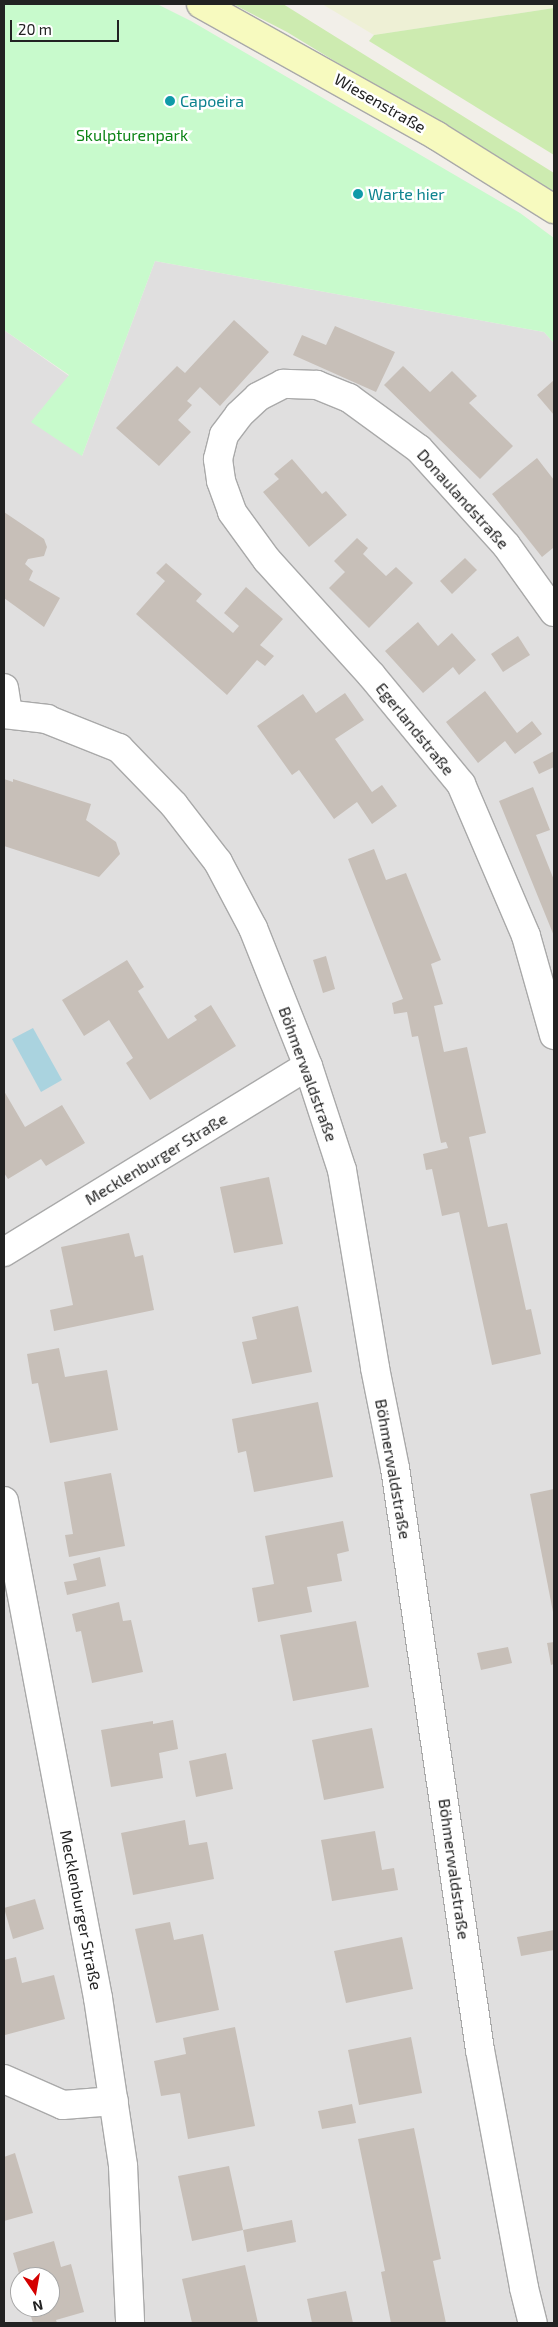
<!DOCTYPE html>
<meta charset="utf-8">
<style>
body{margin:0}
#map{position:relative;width:558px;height:2327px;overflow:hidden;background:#f2efe9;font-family:"Exo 2",sans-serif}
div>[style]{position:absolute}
.residential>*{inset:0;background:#e0dfdf}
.farmland>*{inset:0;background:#eef0d5}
.grass>*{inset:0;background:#cdebb0}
.park>*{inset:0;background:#c8facc}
.water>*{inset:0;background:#aad3df}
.building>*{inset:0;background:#c7bfb8}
.roads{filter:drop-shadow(1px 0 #a9a9a9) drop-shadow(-1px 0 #a9a9a9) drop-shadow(0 1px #a9a9a9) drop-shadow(0 -1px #a9a9a9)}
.street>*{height:28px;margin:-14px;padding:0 14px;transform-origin:14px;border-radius:14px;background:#fff}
.secondary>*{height:28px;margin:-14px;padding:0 14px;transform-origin:14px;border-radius:14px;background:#f7fabf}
.dots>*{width:14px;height:14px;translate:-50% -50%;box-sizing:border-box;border:2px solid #fff;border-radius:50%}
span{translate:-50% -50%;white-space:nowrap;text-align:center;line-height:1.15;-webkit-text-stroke:5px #fff;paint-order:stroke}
.culture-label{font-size:16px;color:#0d838f}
.left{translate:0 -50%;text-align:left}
.street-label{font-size:16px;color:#222}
.park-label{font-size:16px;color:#0c8416}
.frame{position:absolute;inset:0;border:5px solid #222;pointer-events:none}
.north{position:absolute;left:10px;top:2267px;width:50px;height:50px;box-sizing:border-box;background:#fff;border:1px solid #a7a7a7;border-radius:50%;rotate:168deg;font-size:14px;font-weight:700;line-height:20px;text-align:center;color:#222}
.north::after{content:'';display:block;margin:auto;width:18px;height:22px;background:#d40000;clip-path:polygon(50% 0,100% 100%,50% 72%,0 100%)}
.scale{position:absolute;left:10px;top:20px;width:109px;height:22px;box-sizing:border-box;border:2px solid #222;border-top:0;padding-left:6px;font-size:15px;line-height:18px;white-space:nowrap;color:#222;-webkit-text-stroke:4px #fff;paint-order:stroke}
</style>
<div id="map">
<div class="residential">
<div style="clip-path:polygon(evenodd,155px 261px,544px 332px,554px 343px,554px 2323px,4px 2323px,4px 330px,69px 376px,82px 456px,155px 261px,20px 2277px,50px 2277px,50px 2307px,20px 2307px,20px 2277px)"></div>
</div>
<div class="farmland">
<div style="clip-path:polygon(322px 4px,554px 4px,554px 8px,374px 35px)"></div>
</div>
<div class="grass">
<div style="clip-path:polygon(233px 4px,283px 4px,554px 173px,554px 195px,287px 32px)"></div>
<div style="clip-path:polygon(554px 8px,554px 155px,369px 41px,374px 35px)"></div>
</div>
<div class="park">
<div style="clip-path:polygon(4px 4px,157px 4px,191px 21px,520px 213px,554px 238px,554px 343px,544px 332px,155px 261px,82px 456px,31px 422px,69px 375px,4px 330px)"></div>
</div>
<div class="water">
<div style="clip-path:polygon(33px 1028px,62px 1080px,41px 1092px,12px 1039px)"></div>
</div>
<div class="building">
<div style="clip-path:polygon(234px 320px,269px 352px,220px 406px,200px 387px,187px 401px,192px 405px,178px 420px,191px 432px,159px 466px,116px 428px,177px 366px,185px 373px)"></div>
<div style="clip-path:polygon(335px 326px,395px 352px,376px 392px,293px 355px,302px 335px,326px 345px)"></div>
<div style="clip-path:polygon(403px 366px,430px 392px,452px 371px,477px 396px,469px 403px,513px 446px,480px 479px,384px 385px)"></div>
<div style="clip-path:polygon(554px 380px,554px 415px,537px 395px)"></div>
<div style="clip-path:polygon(537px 458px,554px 480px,554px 550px,553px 548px,542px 557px,492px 494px)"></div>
<div style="clip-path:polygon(292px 459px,322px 494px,326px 491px,347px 515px,309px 547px,263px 492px,279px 479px,274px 474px)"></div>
<div style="clip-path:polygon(4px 512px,44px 539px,47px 547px,44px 556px,28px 559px,25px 564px,33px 571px,29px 580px,60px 598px,44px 627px,4px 598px)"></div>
<div style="clip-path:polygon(357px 538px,368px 548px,363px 554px,386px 576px,396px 567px,413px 583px,369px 628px,329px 588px,345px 572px,334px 561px)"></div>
<div style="clip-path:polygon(465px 558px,477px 570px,452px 594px,440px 581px)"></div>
<div style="clip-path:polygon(166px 563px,202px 594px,196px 601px,233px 633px,239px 626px,224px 613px,246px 587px,283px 619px,260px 645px,274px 656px,265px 666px,257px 660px,227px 695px,136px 614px,165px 581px,156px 573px)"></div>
<div style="clip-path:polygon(418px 622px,438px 646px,452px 633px,476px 660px,459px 675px,453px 667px,423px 693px,385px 651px)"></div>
<div style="clip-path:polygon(518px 636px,530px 655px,503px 672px,491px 654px)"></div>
<div style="clip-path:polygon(485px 691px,517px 733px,532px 721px,542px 734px,515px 754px,505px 741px,478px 763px,446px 722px)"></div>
<div style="clip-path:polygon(345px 693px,364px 720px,335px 739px,372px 792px,382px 785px,397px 806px,372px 824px,357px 802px,334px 819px,299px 770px,292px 775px,257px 726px,303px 694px,316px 713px)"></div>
<div style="clip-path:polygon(554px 751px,554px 767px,539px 774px,533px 762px)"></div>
<div style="clip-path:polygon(4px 779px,13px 782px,13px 779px,91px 804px,86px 820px,116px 842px,120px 854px,99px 877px,4px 846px)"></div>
<div style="clip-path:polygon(533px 787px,550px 830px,536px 835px,554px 880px,554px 936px,499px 801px)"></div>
<div style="clip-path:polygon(374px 849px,386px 880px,406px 873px,441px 960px,431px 964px,443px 1004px,434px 1006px,444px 1052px,467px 1047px,486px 1133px,469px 1137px,488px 1227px,507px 1223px,526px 1310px,531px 1309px,541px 1354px,492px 1365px,459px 1212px,442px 1216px,432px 1169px,426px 1170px,423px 1154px,448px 1148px,446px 1142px,441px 1143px,418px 1036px,412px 1037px,407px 1012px,394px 1014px,392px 1003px,403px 999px,348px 859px)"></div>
<div style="clip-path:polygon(326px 956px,335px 989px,323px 993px,313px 960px)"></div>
<div style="clip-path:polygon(127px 960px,144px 987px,138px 991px,168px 1039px,197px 1020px,194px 1016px,211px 1005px,236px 1046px,150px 1100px,126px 1063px,133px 1058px,109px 1020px,84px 1036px,62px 1000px)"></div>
<div style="clip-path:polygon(4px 1091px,25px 1127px,62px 1105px,85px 1143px,46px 1166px,41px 1159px,8px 1179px,4px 1173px)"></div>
<div style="clip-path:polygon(269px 1177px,283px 1244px,234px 1253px,220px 1187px)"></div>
<div style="clip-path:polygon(129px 1233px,135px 1257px,143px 1255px,154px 1310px,54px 1331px,50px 1310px,73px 1305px,61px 1247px)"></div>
<div style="clip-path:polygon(298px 1306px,312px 1372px,252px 1384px,242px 1342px,257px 1339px,252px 1317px)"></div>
<div style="clip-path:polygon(59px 1348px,65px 1377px,107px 1370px,118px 1430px,50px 1443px,38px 1383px,32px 1384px,27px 1354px)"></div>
<div style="clip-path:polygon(318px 1402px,333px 1477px,254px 1492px,246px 1451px,238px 1453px,232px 1419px)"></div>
<div style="clip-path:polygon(111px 1473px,125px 1546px,69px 1557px,65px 1535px,73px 1534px,64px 1482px)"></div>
<div style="clip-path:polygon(554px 1489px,554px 1612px,553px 1612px,530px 1494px)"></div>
<div style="clip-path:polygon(343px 1521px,349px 1551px,337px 1554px,342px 1581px,307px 1587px,312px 1612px,258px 1622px,252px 1588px,274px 1584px,265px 1536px)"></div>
<div style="clip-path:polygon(100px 1557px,106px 1586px,67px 1595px,64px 1582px,77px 1580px,73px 1564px)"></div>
<div style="clip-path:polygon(119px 1602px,123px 1621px,131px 1620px,143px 1672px,92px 1683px,81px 1631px,76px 1632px,72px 1614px)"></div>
<div style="clip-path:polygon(356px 1621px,369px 1687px,293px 1701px,280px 1635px)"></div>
<div style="clip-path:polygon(554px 1642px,554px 1664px,551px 1665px,547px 1643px)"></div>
<div style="clip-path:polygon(508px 1647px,512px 1663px,481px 1670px,477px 1653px)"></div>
<div style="clip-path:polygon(173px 1720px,178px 1749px,159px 1753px,163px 1778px,111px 1787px,101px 1730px,153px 1721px,153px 1724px)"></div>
<div style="clip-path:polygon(372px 1728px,384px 1788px,324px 1800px,312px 1740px)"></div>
<div style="clip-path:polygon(226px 1753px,233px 1789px,196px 1797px,189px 1761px)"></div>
<div style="clip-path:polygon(185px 1820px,189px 1845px,207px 1842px,214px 1879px,133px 1895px,121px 1833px)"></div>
<div style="clip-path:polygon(375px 1831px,382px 1870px,394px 1868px,398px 1890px,332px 1901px,321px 1840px)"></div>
<div style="clip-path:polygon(35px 1899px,44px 1929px,13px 1939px,4px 1908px)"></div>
<div style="clip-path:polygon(170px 1922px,174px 1940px,203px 1934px,219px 2010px,156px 2023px,135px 1929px)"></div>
<div style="clip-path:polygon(554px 1930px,554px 1950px,521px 1956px,517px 1937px)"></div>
<div style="clip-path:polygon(402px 1937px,413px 1989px,346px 2003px,334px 1951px)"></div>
<div style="clip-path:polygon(16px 1957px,22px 1983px,54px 1975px,65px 2019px,5px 2035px,4px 1960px)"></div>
<div style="clip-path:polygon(235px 2027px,255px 2126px,188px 2139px,180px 2093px,161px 2096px,154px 2061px,186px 2054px,183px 2038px)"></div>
<div style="clip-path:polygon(411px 2037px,422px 2093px,359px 2105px,348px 2050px)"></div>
<div style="clip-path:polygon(352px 2104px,356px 2123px,322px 2129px,318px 2111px)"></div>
<div style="clip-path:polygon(414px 2128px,441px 2259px,433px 2261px,446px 2323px,391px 2323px,381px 2272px,385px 2271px,358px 2139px)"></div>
<div style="clip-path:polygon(15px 2153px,33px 2213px,4px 2221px,4px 2157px)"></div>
<div style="clip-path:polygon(229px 2166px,243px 2230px,192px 2241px,178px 2176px)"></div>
<div style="clip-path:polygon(292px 2220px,296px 2242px,247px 2252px,243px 2230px)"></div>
<div style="clip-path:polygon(54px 2241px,61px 2267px,71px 2264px,84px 2312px,56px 2320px,57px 2323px,33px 2323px,28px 2307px,50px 2307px,50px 2277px,20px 2277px,13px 2253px)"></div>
<div style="clip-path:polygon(245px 2265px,258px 2323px,192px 2323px,182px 2279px)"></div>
<div style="clip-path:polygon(346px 2291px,353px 2323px,312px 2323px,307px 2299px)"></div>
</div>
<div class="roads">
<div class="street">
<div style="left:554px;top:612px;width:82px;rotate:-125.6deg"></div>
<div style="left:506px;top:545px;width:130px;rotate:-132.2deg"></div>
<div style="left:419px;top:449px;width:87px;rotate:-143.9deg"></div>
<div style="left:349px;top:398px;width:35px;rotate:-158deg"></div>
<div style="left:317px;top:385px;width:34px;rotate:-178deg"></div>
<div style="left:283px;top:384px;width:28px;rotate:153deg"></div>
<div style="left:258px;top:397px;width:26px;rotate:137deg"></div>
<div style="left:239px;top:415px;width:25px;rotate:127deg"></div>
<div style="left:224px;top:435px;width:25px;rotate:104deg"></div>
<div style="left:218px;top:459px;width:22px;rotate:82deg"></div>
<div style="left:221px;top:481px;width:33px;rotate:70deg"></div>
<div style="left:232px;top:512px;width:59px;rotate:53.9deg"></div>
<div style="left:267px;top:560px;width:156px;rotate:47.8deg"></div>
<div style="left:372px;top:676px;width:140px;rotate:50.5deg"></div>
<div style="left:461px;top:784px;width:165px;rotate:66.8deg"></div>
<div style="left:526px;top:936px;width:103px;rotate:74.2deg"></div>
<div style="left:4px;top:688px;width:26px;rotate:81deg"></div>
<div style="left:4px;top:714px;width:44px;rotate:6.5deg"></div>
<div style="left:46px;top:719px;width:79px;rotate:21.7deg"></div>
<div style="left:119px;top:748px;width:79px;rotate:46deg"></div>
<div style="left:174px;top:805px;width:72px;rotate:52.3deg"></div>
<div style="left:218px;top:862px;width:75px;rotate:62.1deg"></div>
<div style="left:253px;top:928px;width:149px;rotate:68.3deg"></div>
<div style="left:308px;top:1066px;width:109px;rotate:71.9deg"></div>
<div style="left:342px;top:1170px;width:201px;rotate:80.5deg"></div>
<div style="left:375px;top:1368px;width:102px;rotate:78.7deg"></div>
<div style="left:395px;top:1468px;width:588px;rotate:81.69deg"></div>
<div style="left:480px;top:2050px;width:242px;rotate:79.5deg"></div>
<div style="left:524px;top:2288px;width:36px;rotate:76deg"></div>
<div style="left:4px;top:1252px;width:356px;rotate:-31.5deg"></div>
<div style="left:4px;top:1501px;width:506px;rotate:79.29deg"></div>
<div style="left:98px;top:1998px;width:170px;rotate:81.5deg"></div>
<div style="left:123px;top:2166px;width:157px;rotate:87.4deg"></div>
<div style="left:4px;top:2079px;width:64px;rotate:23.8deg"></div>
<div style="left:63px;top:2105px;width:51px;rotate:-4.5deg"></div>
</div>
<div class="secondary">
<div style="left:201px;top:4px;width:270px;rotate:29.2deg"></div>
<div style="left:437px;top:136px;width:138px;rotate:32deg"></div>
</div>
</div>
<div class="dots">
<div style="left:170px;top:101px;background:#0f9aa8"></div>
<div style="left:358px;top:194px;background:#0f9aa8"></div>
</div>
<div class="culture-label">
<span class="left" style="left:180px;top:101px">Capoeira</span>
<span class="left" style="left:368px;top:194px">Warte hier</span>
</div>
<div class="street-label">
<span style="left:380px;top:103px;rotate:30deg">Wiesenstraße</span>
<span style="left:463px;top:499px;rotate:48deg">Donaulandstraße</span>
<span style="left:415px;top:729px;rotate:51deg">Egerlandstraße</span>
<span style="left:308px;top:1074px;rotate:70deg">Böhmerwaldstraße</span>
<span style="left:156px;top:1159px;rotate:-31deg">Mecklenburger Straße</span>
<span style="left:393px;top:1469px;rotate:80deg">Böhmerwaldstraße</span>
<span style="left:454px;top:1869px;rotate:82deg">Böhmerwaldstraße</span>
<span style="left:81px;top:1910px;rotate:79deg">Mecklenburger Straße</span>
</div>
<div class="park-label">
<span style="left:132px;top:135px">Skulpturenpark</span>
</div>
<div class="frame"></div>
<div class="north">N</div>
<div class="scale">20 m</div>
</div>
